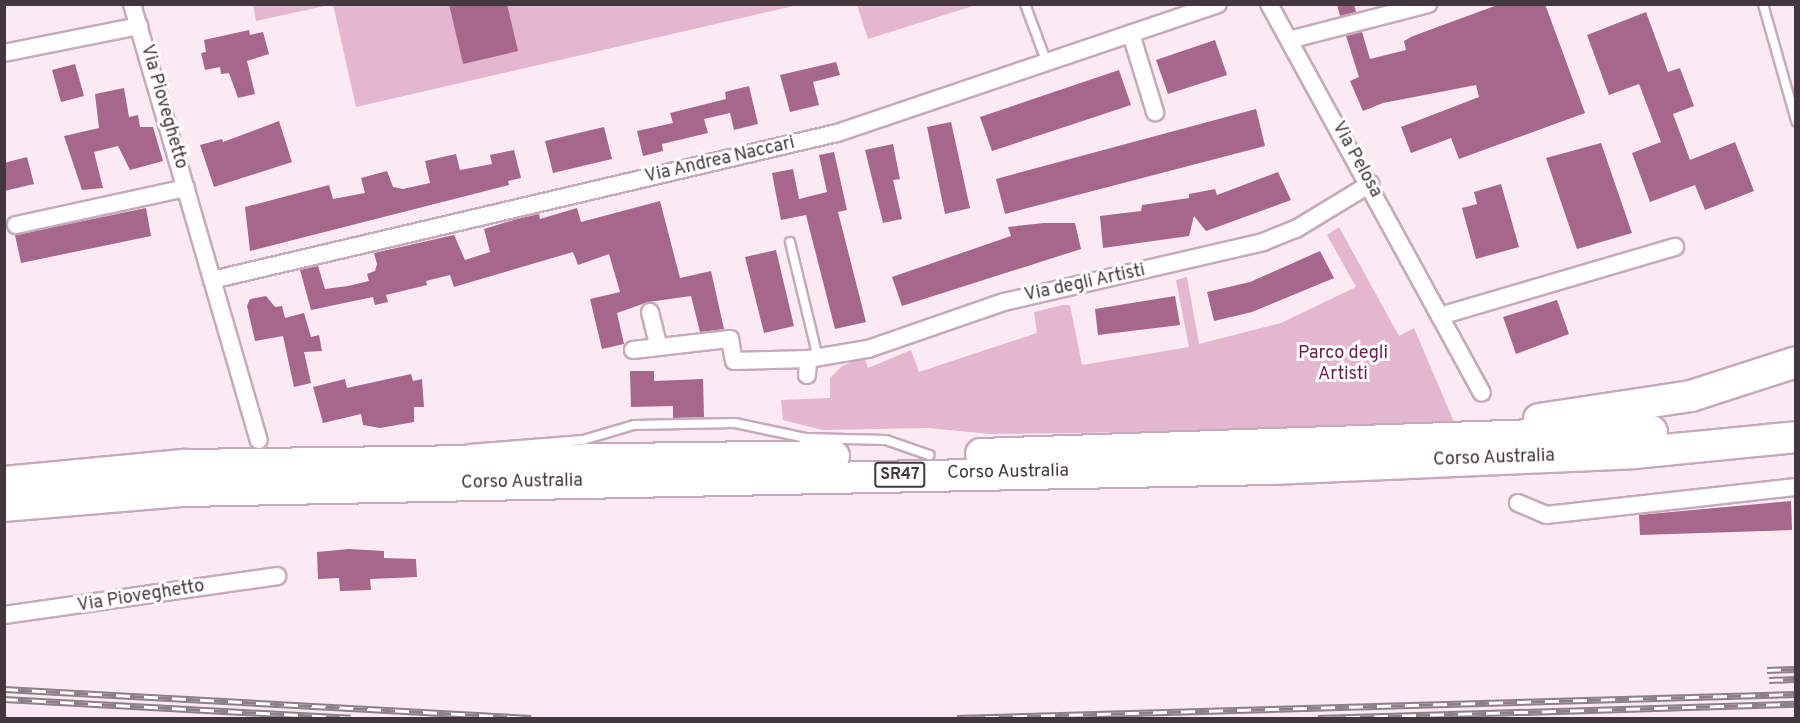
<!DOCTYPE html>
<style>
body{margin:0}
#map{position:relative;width:1800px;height:723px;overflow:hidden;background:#fceaf3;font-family:Overpass,sans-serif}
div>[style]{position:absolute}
.green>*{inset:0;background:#e4b6cf}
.building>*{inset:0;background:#a7668b}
.roads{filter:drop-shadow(2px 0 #c6aab9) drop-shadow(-2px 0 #c6aab9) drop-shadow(0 2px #c6aab9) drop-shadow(0 -2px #c6aab9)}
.lane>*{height:8px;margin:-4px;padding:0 4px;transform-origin:4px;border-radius:4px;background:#fff}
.street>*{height:16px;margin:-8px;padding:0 8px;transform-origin:8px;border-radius:8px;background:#fff}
.highway>*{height:30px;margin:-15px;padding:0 15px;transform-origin:15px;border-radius:15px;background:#fff}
.rail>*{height:7px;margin-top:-3.5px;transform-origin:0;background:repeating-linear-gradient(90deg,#fff 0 14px,#8d7f86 0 28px);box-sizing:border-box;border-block:2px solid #8d7f86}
span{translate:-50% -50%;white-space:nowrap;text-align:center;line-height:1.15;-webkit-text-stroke:6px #fff;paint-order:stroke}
.shield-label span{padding:2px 4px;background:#fff;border:2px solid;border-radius:4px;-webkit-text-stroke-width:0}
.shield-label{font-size:16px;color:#43373d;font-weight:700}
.street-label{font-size:18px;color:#43373d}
.park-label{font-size:18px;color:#6b1c4f}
.frame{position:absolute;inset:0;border:6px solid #43373d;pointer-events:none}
</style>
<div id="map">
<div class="green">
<div style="clip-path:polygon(253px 4px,329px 4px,329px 5px,256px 21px)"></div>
<div style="clip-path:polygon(333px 4px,798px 5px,356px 107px)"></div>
<div style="clip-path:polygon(857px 5px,857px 4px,976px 5px,868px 39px)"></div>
<div style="clip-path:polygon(1339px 227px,1399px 336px,1414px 328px,1454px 422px,1359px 429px,991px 434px,928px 428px,823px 430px,783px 420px,781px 400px,830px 398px,830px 378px,842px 366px,864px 357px,868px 368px,911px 350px,919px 372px,1037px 333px,1034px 312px,1063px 305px,1070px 305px,1082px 365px,1189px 347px,1176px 280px,1187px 277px,1199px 344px,1281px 323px,1356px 287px,1327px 235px)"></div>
</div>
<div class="building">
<div style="clip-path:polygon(449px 4px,507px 4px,518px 51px,463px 64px)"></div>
<div style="clip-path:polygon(1337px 4px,1354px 4px,1356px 12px,1340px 16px)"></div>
<div style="clip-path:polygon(1500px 4px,1545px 4px,1585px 113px,1459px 159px,1451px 138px,1411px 153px,1401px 127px,1479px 97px,1476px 85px,1383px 103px,1363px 111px,1350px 81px,1359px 77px,1346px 36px,1362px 32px,1370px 59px,1406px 50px,1404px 41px,1413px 36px)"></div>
<div style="clip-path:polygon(1646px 12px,1668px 72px,1680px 68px,1694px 106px,1673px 114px,1690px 160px,1735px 142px,1754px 191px,1705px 210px,1695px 185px,1650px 202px,1632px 153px,1661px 142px,1639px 84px,1609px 95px,1587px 35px)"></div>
<div style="clip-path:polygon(249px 30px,250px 35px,263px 32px,269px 54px,247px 61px,255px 94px,238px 98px,229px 73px,221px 74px,220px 67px,205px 70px,201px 53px,206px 52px,204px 40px)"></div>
<div style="clip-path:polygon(1215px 40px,1227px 75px,1168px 94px,1156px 60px)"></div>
<div style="clip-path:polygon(836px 62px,840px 75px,813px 82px,819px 105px,790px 112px,780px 75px)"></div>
<div style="clip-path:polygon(75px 64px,84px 96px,61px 102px,52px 70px)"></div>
<div style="clip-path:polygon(1119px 70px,1131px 105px,992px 151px,980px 117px)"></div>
<div style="clip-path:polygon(749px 86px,758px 124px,734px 130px,730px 113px,704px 119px,708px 133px,662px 144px,663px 151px,643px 156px,637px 131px,673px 123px,670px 113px,726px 99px,725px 92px)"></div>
<div style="clip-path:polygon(124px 88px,129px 117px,138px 115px,140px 127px,153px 127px,163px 161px,130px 170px,118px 146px,94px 152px,103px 188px,82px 190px,64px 136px,99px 128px,95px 94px)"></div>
<div style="clip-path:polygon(1256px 109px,1265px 146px,1005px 214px,996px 179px)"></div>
<div style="clip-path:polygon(279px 121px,292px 162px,214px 187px,200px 145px,222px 139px,223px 142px)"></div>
<div style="clip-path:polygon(951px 122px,970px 208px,945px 214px,927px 127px)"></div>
<div style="clip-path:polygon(604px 127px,612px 159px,553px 173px,545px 141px)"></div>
<div style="clip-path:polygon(1601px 143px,1632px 233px,1577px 249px,1546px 158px)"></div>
<div style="clip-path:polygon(893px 144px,900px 179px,893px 180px,902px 219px,883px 223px,865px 150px)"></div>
<div style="clip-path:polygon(514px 150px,521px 178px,508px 181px,509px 185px,250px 251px,245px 207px,329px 185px,333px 199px,365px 193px,361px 178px,387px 171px,393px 187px,403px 189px,430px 183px,425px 161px,456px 154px,460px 170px,492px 164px,490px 155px)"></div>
<div style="clip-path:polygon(834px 152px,847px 210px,838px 212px,866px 322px,835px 329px,806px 215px,781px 220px,772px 173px,793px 169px,799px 199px,827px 192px,819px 155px)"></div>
<div style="clip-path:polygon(27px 157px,34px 184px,4px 191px,4px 163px)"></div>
<div style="clip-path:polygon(1278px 172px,1291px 200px,1206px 231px,1194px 216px,1189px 236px,1103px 248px,1100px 216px,1141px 211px,1142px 205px,1189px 198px,1189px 194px,1215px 189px,1217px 195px)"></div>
<div style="clip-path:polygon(1501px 184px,1519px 247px,1476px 259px,1462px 208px,1477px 204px,1474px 192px)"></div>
<div style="clip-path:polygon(660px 201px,680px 278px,711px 271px,724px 329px,700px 332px,691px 296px,648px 302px,617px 313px,624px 344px,602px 349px,590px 299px,620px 292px,609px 254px,578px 265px,573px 252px,454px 287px,450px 275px,426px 281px,427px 285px,386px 295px,388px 302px,375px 305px,373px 297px,311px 310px,300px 270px,318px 266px,325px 289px,348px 286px,369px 281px,367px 274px,375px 271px,377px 264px,374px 253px,454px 235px,465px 260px,490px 252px,484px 229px,517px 219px,539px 214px,540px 219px,577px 208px,581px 222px)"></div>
<div style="clip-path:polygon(146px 208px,151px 236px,21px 263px,15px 235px)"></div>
<div style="clip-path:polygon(1044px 223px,1075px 223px,1081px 249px,902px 306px,892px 277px,1011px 236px,1008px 227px)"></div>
<div style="clip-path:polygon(776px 250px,794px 326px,764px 333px,745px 257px)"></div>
<div style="clip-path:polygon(1320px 251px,1334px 278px,1252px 312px,1214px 321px,1207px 292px,1250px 282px)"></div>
<div style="clip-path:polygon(266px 296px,275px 307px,282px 306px,285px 318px,304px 313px,311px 337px,319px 335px,322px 351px,304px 352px,311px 383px,294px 387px,283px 336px,255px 341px,247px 306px,250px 299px)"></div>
<div style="clip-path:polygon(1175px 296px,1180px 325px,1098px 335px,1095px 309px)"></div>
<div style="clip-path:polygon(1557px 300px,1569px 334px,1516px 354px,1503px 317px)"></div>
<div style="clip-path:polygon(630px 371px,654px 371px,654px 381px,703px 379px,704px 417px,673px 418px,673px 406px,631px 407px)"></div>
<div style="clip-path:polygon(411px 374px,413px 381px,422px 379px,424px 407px,414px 407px,414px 422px,380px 428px,363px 425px,361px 414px,323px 423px,313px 387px,345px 379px,347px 388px)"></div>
<div style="clip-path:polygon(1791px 501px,1792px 530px,1640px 535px,1639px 515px)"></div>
<div style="clip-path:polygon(349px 549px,384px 551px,384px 558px,416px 559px,417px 577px,370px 579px,371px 590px,340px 591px,339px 578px,318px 579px,317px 552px)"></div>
</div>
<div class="roads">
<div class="lane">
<div style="left:1025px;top:4px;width:63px;rotate:69.6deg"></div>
<div style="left:1763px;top:4px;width:122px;rotate:74.2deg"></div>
<div style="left:790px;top:242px;width:119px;rotate:76.4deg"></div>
<div style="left:469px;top:449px;width:114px;rotate:-4.5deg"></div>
<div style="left:583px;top:440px;width:53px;rotate:-16.4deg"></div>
<div style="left:634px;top:425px;width:101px;rotate:-1.1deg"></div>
<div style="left:735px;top:423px;width:73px;rotate:11.9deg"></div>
<div style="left:806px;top:438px;width:80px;rotate:1.4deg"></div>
<div style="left:886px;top:440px;width:46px;rotate:19.2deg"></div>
</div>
<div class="street">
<div style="left:132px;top:4px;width:454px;rotate:73.8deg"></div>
<div style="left:1269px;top:4px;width:443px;rotate:61.3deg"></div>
<div style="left:1131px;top:34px;width:82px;rotate:72.9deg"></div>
<div style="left:1289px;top:40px;width:144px;rotate:-14.5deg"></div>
<div style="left:4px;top:53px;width:138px;rotate:-11.3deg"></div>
<div style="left:16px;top:225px;width:174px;rotate:-12.3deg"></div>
<div style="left:212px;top:280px;width:642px;rotate:-13.24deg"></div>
<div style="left:837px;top:133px;width:402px;rotate:-18.7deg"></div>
<div style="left:650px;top:312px;width:36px;rotate:76deg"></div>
<div style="left:1440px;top:316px;width:245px;rotate:-16.4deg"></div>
<div style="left:633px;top:350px;width:98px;rotate:-6.5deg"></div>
<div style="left:730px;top:339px;width:22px;rotate:80deg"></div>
<div style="left:734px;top:361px;width:74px;rotate:-1.5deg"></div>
<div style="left:807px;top:375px;width:16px;rotate:-86deg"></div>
<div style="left:808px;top:359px;width:61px;rotate:-9.5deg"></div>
<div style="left:868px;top:349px;width:144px;rotate:-19.1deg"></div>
<div style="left:1004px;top:302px;width:266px;rotate:-13deg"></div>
<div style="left:1263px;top:242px;width:35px;rotate:-22deg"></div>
<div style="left:1296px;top:229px;width:87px;rotate:-31.3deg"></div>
<div style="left:1518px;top:503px;width:30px;rotate:23deg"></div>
<div style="left:1546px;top:515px;width:252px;rotate:-6.4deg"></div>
<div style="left:4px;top:615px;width:276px;rotate:-8.1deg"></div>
</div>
<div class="highway">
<div style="left:1539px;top:419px;width:154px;rotate:-8.6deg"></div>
<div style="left:1691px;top:396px;width:110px;rotate:-17.9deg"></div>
<div style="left:981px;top:454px;width:671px;rotate:-1.96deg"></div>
<div style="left:4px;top:482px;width:181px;rotate:-5.4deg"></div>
<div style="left:184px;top:465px;width:650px;rotate:-0.79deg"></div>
<div style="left:4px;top:506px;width:181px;rotate:-4.8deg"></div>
<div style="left:184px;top:491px;width:1087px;rotate:-1.16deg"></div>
<div style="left:1271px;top:469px;width:363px;rotate:-2.5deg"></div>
<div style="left:1634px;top:453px;width:163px;rotate:-5.6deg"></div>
</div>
</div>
<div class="rail">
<div style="left:1767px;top:670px;width:29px;rotate:-2deg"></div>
<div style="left:1769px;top:680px;width:27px;rotate:-2deg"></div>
<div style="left:4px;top:689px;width:528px;rotate:3.15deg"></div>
<div style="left:4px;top:699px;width:347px;rotate:3.1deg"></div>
<div style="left:957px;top:718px;width:839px;rotate:-1.64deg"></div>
<div style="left:1318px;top:718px;width:478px;rotate:-1.7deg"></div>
</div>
<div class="shield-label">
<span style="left:900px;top:475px">SR47</span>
</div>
<div class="street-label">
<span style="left:163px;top:107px;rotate:74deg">Via Pioveghetto</span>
<span style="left:1356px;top:160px;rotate:61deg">Via Pelosa</span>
<span style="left:720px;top:161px;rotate:-13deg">Via Andrea Naccari</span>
<span style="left:1085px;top:284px;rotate:-12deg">Via degli Artisti</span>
<span style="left:1494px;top:459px;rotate:-2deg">Corso Australia</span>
<span style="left:1008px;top:473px;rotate:-1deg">Corso Australia</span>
<span style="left:522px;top:483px;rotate:-1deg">Corso Australia</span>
<span style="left:141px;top:597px;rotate:-9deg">Via Pioveghetto</span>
</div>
<div class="park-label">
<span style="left:1343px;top:365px">Parco degli<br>Artisti</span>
</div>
<div class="frame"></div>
</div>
